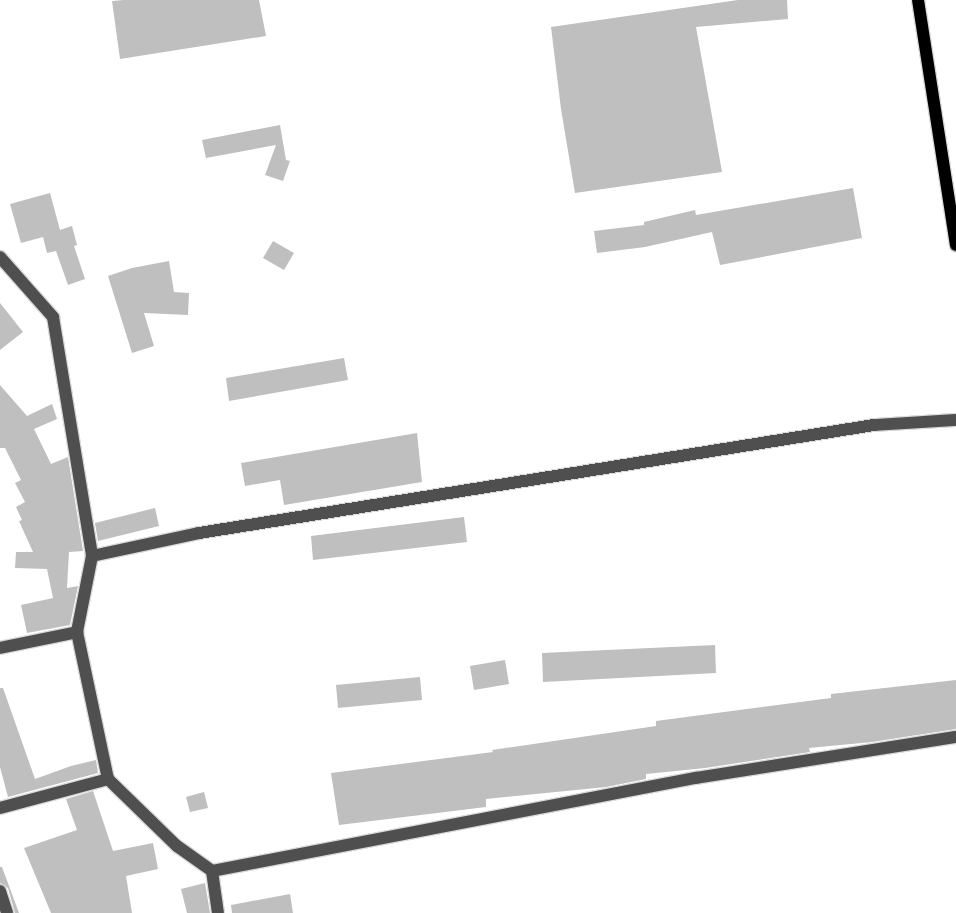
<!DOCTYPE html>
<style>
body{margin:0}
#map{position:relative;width:956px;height:913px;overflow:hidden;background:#fff;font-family:"PT Sans Narrow",sans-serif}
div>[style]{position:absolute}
.building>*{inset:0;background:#bfbfbf}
.roads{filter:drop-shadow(1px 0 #dbdbdb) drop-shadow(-1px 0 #dbdbdb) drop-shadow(0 1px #dbdbdb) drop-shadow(0 -1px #dbdbdb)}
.minor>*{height:12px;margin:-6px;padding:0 6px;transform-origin:6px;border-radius:6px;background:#4f4f4f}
.major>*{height:12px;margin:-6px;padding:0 6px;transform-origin:6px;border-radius:6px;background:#000}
span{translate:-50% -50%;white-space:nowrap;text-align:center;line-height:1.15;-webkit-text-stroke:4px #fff;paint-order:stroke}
</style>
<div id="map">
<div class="building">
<div style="clip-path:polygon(124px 0,259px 0,266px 36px,120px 59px,112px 1px)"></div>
<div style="clip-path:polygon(738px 0,787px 0,788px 19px,696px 27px,722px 172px,575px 193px,561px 109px,551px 27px)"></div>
<div style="clip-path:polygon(280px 125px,286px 160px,290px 161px,283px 181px,265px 175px,276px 145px,206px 158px,202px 140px)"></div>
<div style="clip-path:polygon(853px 188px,862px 238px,720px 265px,712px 232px,645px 247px,597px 253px,594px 231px,644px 225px,644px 222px,695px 210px,696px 215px)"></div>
<div style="clip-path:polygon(50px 193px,60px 230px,72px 226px,77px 245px,74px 246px,85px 279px,68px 285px,56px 251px,47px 253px,43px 237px,21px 243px,10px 204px)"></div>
<div style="clip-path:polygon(273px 241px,294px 253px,284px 270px,263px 258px)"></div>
<div style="clip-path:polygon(169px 261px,174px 292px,189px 293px,188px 315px,144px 313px,154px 346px,132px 353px,108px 276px,132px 268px)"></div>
<div style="clip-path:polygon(0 303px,23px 332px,0 350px)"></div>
<div style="clip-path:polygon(344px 358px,348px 380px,229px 401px,226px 378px)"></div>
<div style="clip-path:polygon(0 385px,27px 416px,52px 404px,57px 419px,34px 429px,51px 464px,68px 457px,83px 551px,69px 552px,67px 588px,78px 586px,70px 625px,27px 633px,21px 605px,53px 598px,47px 569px,15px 568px,16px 552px,33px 552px,19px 521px,22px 520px,16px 507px,25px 502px,15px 483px,21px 480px,5px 448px,0 448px)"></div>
<div style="clip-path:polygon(417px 433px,422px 482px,284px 505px,280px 480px,245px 486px,241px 463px)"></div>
<div style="clip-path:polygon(155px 508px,159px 526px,98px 541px,95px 523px)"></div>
<div style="clip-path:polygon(464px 517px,467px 542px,313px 560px,311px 536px)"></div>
<div style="clip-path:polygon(715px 645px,716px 673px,543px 682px,542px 653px)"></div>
<div style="clip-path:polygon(505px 660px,509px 684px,474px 690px,470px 666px)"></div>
<div style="clip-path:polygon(420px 677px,422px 700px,338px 708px,336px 685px)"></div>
<div style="clip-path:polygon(956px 680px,956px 729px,872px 742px,809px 748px,810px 752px,705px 768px,646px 774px,646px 779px,606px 787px,486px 799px,486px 807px,339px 825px,331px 773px,493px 752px,492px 750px,656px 726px,656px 721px,831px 698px,831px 694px)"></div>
<div style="clip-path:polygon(0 688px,3px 688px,35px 779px,71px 766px,96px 760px,98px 773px,8px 797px,0 767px)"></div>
<div style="clip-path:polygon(93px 791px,113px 851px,153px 843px,158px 869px,126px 876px,132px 913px,51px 913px,24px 848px,77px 830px,66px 799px)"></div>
<div style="clip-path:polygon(204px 792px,208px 808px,190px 812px,186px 797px)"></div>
<div style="clip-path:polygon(0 867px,2px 867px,19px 913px,15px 913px,8px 888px,0 883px)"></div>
<div style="clip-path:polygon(205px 883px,210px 913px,187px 913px,181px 889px)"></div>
<div style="clip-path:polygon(290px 894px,293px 913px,232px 913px,231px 905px)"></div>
</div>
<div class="roads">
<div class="minor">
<div style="left:0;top:257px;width:80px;rotate:48.5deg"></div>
<div style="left:53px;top:317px;width:242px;rotate:80.7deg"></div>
<div style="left:92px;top:556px;width:77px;rotate:101.2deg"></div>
<div style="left:77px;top:632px;width:150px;rotate:78.1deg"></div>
<div style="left:108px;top:779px;width:96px;rotate:44.2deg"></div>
<div style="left:177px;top:846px;width:43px;rotate:35.5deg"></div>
<div style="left:212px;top:871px;width:42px;rotate:81.9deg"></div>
<div style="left:92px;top:556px;width:109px;rotate:-12.1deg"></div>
<div style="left:199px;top:533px;width:684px;rotate:-9.09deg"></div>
<div style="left:874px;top:425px;width:82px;rotate:-3.5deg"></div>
<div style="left:0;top:648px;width:79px;rotate:-11.7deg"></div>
<div style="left:0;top:808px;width:112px;rotate:-15deg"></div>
<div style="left:212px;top:871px;width:493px;rotate:-10.9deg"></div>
<div style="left:696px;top:778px;width:263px;rotate:-9deg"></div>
<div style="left:0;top:891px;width:23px;rotate:72deg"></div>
</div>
<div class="major">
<div style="left:918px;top:0;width:248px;rotate:81.2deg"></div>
</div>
</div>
</div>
